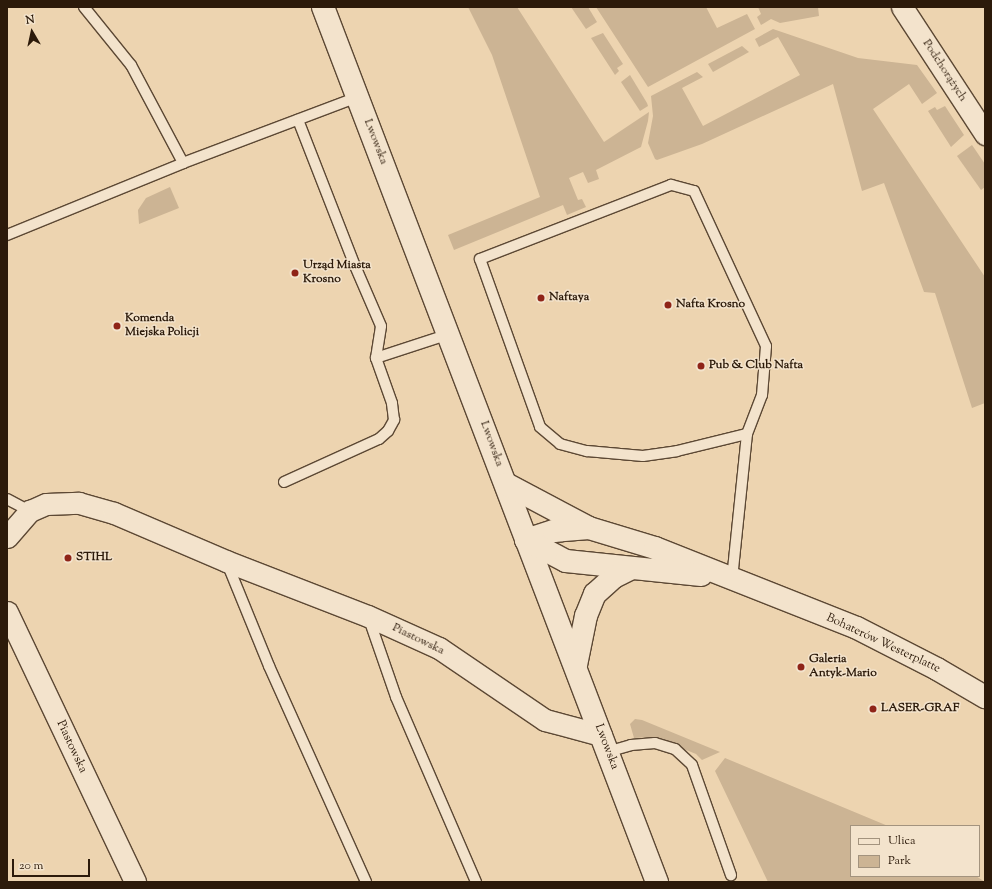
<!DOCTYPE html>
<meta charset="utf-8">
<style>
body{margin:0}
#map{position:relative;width:992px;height:889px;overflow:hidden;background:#edd4b0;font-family:"Sorts Mill Goudy",serif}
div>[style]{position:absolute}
.green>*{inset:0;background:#ccb494}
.roads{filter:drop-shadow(1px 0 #5c4834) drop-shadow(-1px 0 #5c4834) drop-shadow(0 1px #5c4834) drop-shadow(0 -1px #5c4834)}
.lane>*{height:10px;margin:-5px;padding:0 5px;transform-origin:5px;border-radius:5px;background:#f3e3cc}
.street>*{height:21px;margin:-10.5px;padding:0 10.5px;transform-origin:10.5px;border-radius:10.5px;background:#f3e3cc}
.secondary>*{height:22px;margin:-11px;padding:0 11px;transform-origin:11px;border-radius:11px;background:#f3e3cc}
.dots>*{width:11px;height:11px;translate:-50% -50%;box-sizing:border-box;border:2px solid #f3e3cc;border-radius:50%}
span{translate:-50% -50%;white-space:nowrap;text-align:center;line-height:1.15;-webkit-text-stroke:3px #f3e3cc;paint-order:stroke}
.street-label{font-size:12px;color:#2c1a0a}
.poi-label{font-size:12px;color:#2c1a0a;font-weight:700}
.left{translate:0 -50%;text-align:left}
.frame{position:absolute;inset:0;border:8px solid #2c1a0a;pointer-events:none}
.legend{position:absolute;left:850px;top:825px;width:130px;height:52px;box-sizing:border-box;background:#f3e3cc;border:1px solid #a3937e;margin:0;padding:5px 7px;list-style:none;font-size:12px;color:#2c1a0a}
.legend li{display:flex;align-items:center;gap:8px;height:20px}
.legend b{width:20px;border:1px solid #a3937e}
.north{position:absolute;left:12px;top:12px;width:40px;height:40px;-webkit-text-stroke:3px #f3e3cc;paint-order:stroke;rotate:351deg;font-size:11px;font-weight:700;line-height:16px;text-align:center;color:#2c1a0a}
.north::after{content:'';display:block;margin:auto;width:14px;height:18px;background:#2c1a0a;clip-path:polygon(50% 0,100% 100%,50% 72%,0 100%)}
.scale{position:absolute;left:12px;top:859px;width:78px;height:18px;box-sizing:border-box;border:2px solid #2c1a0a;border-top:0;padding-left:5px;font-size:12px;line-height:14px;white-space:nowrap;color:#2c1a0a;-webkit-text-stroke:3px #f3e3cc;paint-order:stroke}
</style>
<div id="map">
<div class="green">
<div style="clip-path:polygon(468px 7px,517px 7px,604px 142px,649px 112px,648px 121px,641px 147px,596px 170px,599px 179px,588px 183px,583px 172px,569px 178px,578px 200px,582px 199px,586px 207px,567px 215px,563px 205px,454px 250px,448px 235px,540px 197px,492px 55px)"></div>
<div style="clip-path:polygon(571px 7px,588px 7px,597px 22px,586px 29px)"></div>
<div style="clip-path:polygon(596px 7px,706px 7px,717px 28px,747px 14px,755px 29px,648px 87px)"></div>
<div style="clip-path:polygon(758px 7px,818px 7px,819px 16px,780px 23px,771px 19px,761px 25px,757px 17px,761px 14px)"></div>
<div style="clip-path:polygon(773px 29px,858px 58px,917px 65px,937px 93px,922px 104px,909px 84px,873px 109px,985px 277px,985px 403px,972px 408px,935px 293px,924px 292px,884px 183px,862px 191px,833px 84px,702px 144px,657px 160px,655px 159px,648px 143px,653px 116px,651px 96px,697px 72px,703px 77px,682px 88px,703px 126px,800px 75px,778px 37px,759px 47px,755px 39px)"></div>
<div style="clip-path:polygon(603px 33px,623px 64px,617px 68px,619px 71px,615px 75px,591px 38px)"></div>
<div style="clip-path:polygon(742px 46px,749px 52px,713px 72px,708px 64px)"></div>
<div style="clip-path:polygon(630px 75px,647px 103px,648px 106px,640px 111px,621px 82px)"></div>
<div style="clip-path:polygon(945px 106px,964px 135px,951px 147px,928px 111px,935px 107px,937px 110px)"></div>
<div style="clip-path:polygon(972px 145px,985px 164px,985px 187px,981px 190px,957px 156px)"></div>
<div style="clip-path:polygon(170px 187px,179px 208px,139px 224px,138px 210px,146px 198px)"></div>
<div style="clip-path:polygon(635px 719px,642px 720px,720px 752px,702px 760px,696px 754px,654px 737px,634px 738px,630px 724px)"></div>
<div style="clip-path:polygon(725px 758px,888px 826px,851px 826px,851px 876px,976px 876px,985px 882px,768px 882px,715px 771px)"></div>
</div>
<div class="roads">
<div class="lane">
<div style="left:84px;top:7px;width:75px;rotate:51deg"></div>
<div style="left:131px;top:65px;width:111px;rotate:62deg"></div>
<div style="left:183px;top:163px;width:187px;rotate:-20.7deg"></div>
<div style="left:7px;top:235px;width:190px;rotate:-22.2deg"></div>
<div style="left:376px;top:358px;width:77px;rotate:-18.2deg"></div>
<div style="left:284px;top:482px;width:104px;rotate:-24.4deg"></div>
<div style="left:379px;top:439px;width:12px;rotate:-42deg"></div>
<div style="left:388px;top:431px;width:13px;rotate:-61deg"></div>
<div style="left:394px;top:420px;width:17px;rotate:-97deg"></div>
<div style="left:392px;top:403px;width:48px;rotate:-109.6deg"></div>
<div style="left:376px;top:358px;width:32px;rotate:-81deg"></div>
<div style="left:381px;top:326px;width:65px;rotate:-113.4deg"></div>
<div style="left:355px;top:266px;width:157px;rotate:-111.3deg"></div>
<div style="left:7px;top:499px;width:26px;rotate:28deg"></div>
<div style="left:227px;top:563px;width:111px;rotate:67.8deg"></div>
<div style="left:269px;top:666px;width:237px;rotate:65.8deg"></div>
<div style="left:732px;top:579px;width:146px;rotate:-84.1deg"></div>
<div style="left:747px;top:434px;width:42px;rotate:-69deg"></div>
<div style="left:762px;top:395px;width:49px;rotate:-85.3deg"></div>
<div style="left:766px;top:346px;width:171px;rotate:-114.9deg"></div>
<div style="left:694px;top:191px;width:24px;rotate:-165deg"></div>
<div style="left:671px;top:185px;width:205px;rotate:158.8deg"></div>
<div style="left:480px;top:259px;width:178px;rotate:70.3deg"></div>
<div style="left:540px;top:427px;width:26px;rotate:40deg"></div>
<div style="left:560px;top:444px;width:28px;rotate:15deg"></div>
<div style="left:587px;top:451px;width:56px;rotate:5.1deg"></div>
<div style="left:643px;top:456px;width:34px;rotate:-8deg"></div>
<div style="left:677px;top:451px;width:72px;rotate:-13.7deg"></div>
<div style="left:369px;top:619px;width:83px;rotate:70.9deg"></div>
<div style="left:396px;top:697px;width:202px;rotate:66.6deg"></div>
<div style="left:607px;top:752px;width:25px;rotate:-16deg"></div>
<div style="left:631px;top:745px;width:24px;rotate:-5deg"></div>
<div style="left:655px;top:743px;width:21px;rotate:17deg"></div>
<div style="left:675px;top:749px;width:23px;rotate:43deg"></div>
<div style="left:692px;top:765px;width:117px;rotate:70.5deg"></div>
</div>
<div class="street">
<div style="left:902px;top:7px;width:152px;rotate:56.8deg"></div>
<div style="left:7px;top:537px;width:35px;rotate:-49deg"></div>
<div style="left:30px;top:511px;width:17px;rotate:-24deg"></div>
<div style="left:46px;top:504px;width:33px;rotate:-2deg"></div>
<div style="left:79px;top:503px;width:36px;rotate:16deg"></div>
<div style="left:114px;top:513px;width:122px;rotate:23.2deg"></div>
<div style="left:226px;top:561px;width:152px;rotate:21.2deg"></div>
<div style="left:368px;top:616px;width:78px;rotate:24.3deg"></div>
<div style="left:439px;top:648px;width:128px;rotate:34.2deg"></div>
<div style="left:545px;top:720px;width:58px;rotate:15deg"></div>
<div style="left:7px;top:612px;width:299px;rotate:64.6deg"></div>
</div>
<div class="secondary">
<div style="left:323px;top:7px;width:937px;rotate:69.11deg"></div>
<div style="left:506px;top:484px;width:94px;rotate:27.9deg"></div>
<div style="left:526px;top:540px;width:29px;rotate:-18deg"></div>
<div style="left:554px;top:531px;width:35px;rotate:-5deg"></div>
<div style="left:589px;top:528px;width:69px;rotate:16.9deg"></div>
<div style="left:655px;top:548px;width:217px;rotate:21.6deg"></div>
<div style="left:857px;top:628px;width:90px;rotate:27.1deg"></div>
<div style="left:937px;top:669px;width:56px;rotate:30.3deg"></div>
<div style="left:526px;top:540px;width:45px;rotate:27.7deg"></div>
<div style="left:566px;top:561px;width:136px;rotate:5.9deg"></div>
<div style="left:576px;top:665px;width:50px;rotate:-78.5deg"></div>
<div style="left:586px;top:616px;width:24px;rotate:-68deg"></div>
<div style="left:595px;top:594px;width:25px;rotate:-42deg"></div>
<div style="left:614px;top:577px;width:18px;rotate:-27deg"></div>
</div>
</div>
<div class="dots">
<div style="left:295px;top:273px;background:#8f2418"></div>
<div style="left:541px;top:298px;background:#8f2418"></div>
<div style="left:668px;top:305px;background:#8f2418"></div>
<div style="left:117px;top:326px;background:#8f2418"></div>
<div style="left:701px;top:366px;background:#8f2418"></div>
<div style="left:68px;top:558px;background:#8f2418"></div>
<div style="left:801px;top:667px;background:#8f2418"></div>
<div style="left:873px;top:709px;background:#8f2418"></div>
</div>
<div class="street-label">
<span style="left:944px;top:71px;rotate:57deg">Podchorążych</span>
<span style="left:375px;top:142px;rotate:69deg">Lwowska</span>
<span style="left:491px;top:444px;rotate:70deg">Lwowska</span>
<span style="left:418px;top:640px;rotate:26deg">Piastowska</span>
<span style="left:883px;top:644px;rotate:25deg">Bohaterów Westerplatte</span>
<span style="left:71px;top:747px;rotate:65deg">Piastowska</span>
<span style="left:606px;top:747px;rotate:69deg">Lwowska</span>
</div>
<div class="poi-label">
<span class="left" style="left:303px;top:273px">Urząd Miasta<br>Krosno</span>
<span class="left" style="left:549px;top:298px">Naftaya</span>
<span class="left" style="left:676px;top:305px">Nafta Krosno</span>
<span class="left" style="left:125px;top:326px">Komenda<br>Miejska Policji</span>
<span class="left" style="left:709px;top:366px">Pub &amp; Club Nafta</span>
<span class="left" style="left:76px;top:558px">STIHL</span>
<span class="left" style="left:809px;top:667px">Galeria<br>Antyk-Mario</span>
<span class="left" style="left:881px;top:709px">LASER-GRAF</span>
</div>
<div class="frame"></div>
<ul class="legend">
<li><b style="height:5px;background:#f3e3cc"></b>Ulica</li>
<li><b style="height:11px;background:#ccb494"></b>Park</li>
</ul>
<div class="north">N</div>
<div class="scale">20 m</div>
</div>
